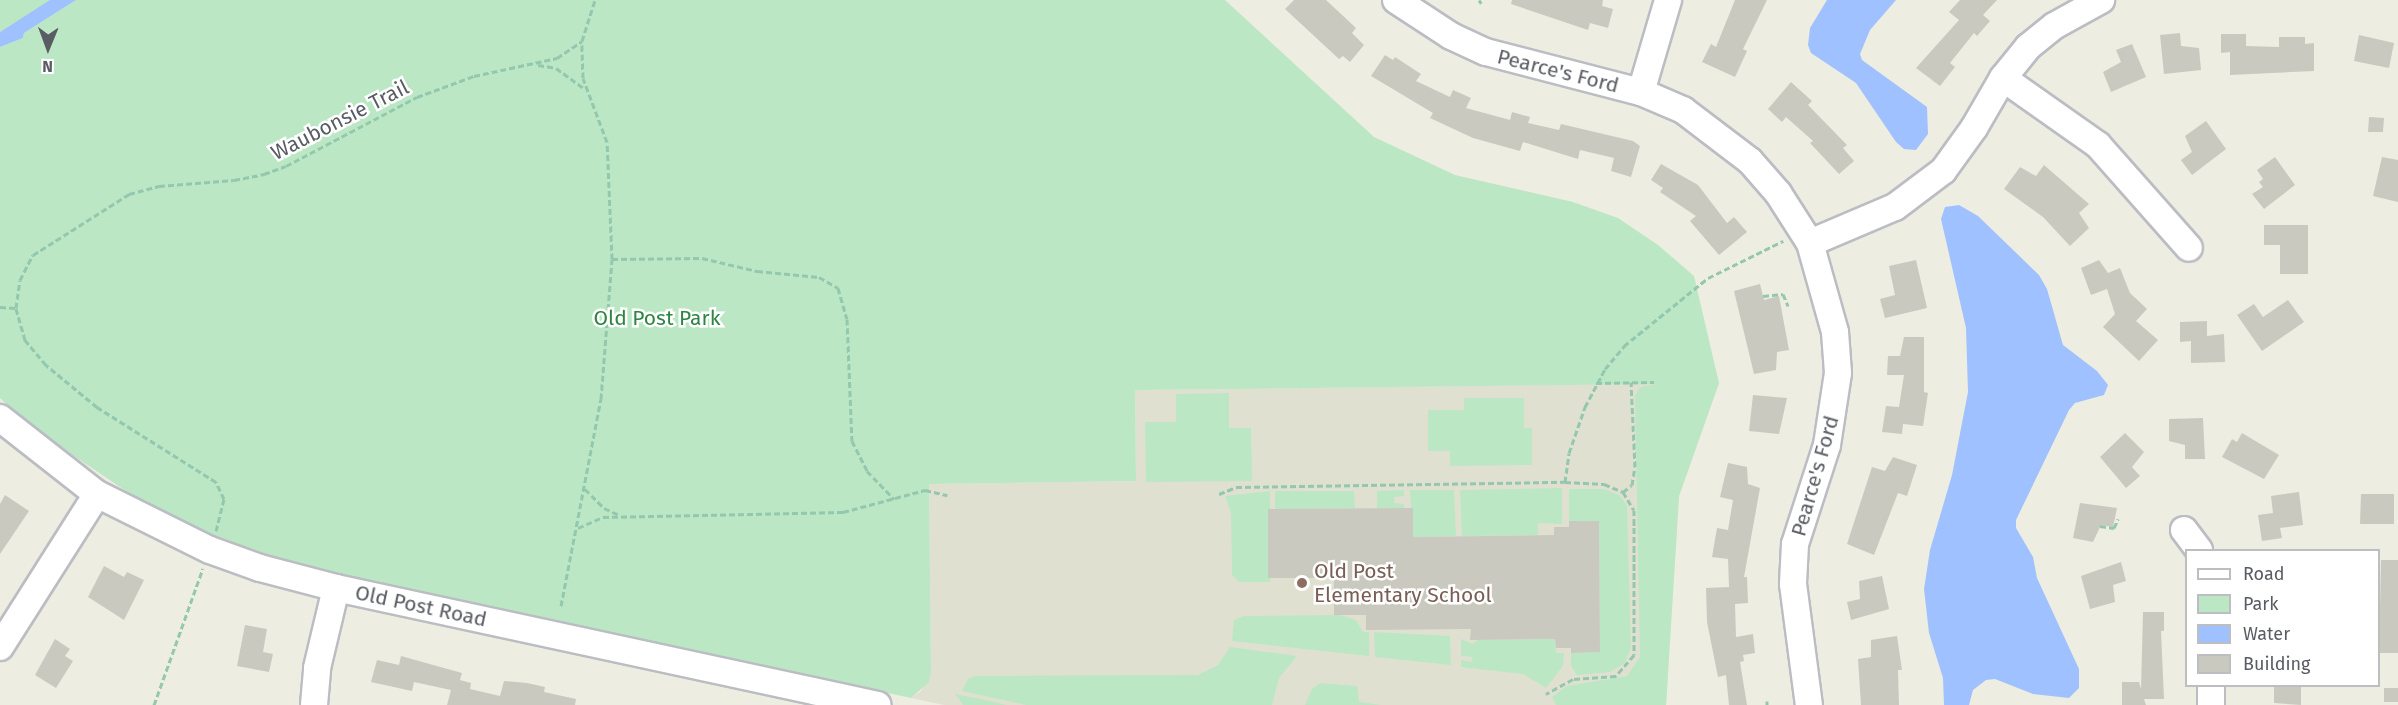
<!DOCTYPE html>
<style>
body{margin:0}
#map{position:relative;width:2398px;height:705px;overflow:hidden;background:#eeede1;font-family:"Fira Sans",sans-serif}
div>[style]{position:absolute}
.education>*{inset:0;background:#e0e0d1}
.green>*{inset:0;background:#bbe7c4}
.water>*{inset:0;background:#9fc1ff}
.building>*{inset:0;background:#cac9c0}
.path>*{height:3px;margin-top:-1.5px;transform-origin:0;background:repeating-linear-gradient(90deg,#93c8ae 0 6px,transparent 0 9px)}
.roads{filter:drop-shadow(2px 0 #bbbdc3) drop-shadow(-2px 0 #bbbdc3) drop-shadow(0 2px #bbbdc3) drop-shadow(0 -2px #bbbdc3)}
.minor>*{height:26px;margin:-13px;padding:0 13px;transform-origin:13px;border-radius:13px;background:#fff}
.dots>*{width:16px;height:16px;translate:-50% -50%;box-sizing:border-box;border:3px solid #fff;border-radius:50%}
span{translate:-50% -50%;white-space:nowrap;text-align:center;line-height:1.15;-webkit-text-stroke:5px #fff;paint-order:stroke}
.street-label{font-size:21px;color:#595c63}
.park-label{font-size:21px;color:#2e8544}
.education-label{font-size:21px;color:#785e54}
.left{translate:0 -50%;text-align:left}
.legend{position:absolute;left:2185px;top:549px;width:195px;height:138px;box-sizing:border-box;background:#fff;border:2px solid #bdbec1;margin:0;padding:8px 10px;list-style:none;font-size:18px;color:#595c63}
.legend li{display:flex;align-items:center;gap:12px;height:30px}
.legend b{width:30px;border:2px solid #bdbec1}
.north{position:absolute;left:18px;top:18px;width:60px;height:60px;-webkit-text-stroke:4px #fff;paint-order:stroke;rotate:181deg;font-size:16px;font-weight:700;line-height:24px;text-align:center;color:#595c63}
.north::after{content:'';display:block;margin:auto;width:21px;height:27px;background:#595c63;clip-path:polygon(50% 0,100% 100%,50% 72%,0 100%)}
</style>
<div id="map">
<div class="education">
<div style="clip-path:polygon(1719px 383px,1679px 496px,1666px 705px,944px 705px,911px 698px,921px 691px,931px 670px,929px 484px,1136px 481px,1135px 390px)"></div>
</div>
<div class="green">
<div style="clip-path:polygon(0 0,52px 0,0 32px)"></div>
<div style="clip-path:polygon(76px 0,1225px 0,1374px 137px,1455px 175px,1573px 202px,1618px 218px,1658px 245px,1694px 276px,1719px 383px,1679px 496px,1666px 705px,1556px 705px,1552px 697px,1567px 686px,1627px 676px,1640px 657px,1635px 396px,1640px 387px,1657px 384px,1135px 390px,1136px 481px,929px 484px,931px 670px,929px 682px,911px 698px,313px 568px,250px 551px,154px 510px,31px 427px,0 398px,0 47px,23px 38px,24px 33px)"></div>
<div style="clip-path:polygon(1229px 393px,1229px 428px,1251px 428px,1252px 481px,1146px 482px,1145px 422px,1176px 422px,1176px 394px)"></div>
<div style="clip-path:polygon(1464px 398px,1524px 398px,1524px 428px,1532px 428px,1532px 465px,1450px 466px,1450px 451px,1428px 451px,1428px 410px,1464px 410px)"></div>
<div style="clip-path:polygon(1562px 488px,1562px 524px,1538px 523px,1538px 535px,1462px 536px,1460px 490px)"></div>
<div style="clip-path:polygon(1569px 489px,1604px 489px,1619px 495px,1627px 505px,1631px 648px,1625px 663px,1610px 672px,1577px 675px,1571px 666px,1571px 653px,1600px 652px,1599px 521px,1569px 521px)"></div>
<div style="clip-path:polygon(1404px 490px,1404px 496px,1394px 497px,1394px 503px,1404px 504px,1404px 508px,1377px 508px,1377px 491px)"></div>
<div style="clip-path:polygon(1410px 490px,1454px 490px,1456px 536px,1413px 537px)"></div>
<div style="clip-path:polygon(1270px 491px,1270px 582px,1239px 582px,1232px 575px,1231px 513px,1225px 496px)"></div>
<div style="clip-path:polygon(1275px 491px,1354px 491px,1355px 508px,1275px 509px)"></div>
<div style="clip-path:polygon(1340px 615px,1356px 620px,1363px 632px,1369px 632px,1369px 656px,1232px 641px,1234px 620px,1244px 616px)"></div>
<div style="clip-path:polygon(1374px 632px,1450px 636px,1451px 665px,1375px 657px)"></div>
<div style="clip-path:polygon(1461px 639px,1473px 644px,1478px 640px,1555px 639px,1556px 653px,1564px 653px,1563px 666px,1546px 688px,1523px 674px,1461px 667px,1461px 660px,1471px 662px,1473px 657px,1461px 656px)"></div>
<div style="clip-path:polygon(1230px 647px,1297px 656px,1279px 678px,1272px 705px,1026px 705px,962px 691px,968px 679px,975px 676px,1198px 675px,1218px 665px)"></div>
<div style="clip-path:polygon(1320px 683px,1357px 686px,1359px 702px,1381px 705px,1305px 705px,1312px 689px)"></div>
<div style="clip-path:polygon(955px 694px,976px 698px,1007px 705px,963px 705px)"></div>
</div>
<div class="water">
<div style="clip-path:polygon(50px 0,76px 0,24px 33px,23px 38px,0 47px,0 32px)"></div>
<div style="clip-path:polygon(1827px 0,1896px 0,1870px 30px,1860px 54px,1862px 60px,1927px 107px,1928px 134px,1916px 150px,1904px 149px,1896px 142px,1856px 83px,1811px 53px,1808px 45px,1810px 28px)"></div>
<div style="clip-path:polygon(1959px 205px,1978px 216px,2039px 275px,2047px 289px,2063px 345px,2097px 371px,2108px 385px,2104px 395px,2075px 403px,2069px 410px,2016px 520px,2016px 528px,2033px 557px,2037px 578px,2079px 669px,2079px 688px,2069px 698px,2033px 694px,1995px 679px,1986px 680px,1973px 690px,1969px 705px,1944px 705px,1943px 678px,1929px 633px,1924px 589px,1930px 550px,1952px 475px,1968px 392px,1966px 328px,1941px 219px,1945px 207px)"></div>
</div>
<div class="building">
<div style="clip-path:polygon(1294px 0,1326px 0,1356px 28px,1352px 33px,1364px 45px,1350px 62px,1343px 56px,1339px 59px,1285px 9px)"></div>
<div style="clip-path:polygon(1512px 0,1603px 0,1602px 6px,1613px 9px,1608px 28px,1590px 23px,1588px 30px,1511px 4px)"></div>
<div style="clip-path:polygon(1735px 0,1767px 0,1743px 49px,1747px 51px,1735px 77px,1702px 62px,1711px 44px,1716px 47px)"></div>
<div style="clip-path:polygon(1960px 0,1997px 0,1983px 15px,1990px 21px,1977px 36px,1974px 33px,1950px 63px,1955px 67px,1940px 86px,1916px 68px,1959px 20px,1949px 12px)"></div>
<div style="clip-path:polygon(2180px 33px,2181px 46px,2199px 48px,2201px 70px,2164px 74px,2160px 35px)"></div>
<div style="clip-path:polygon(2221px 34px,2246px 34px,2246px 46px,2279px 47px,2279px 37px,2305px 37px,2305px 44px,2314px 43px,2314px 71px,2230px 75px,2230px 52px,2221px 53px)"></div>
<div style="clip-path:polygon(2359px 35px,2394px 43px,2389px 68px,2354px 61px)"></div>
<div style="clip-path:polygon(2132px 44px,2146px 77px,2111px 92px,2103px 72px,2121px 62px,2116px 50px)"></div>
<div style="clip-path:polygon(1385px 55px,1393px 60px,1395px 57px,1421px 74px,1416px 81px,1450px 97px,1453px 90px,1471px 98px,1466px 108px,1510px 120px,1512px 112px,1530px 117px,1528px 123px,1559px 130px,1561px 124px,1633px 141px,1640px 146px,1631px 177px,1611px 171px,1614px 158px,1580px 150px,1578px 159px,1523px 142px,1520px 151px,1473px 138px,1430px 118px,1433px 113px,1371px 76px)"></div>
<div style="clip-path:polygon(1791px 82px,1812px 101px,1808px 105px,1847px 145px,1843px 148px,1854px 161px,1839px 174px,1810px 143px,1813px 141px,1786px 117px,1782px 122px,1768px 109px)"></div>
<div style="clip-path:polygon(2369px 117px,2384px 118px,2383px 132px,2368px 132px)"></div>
<div style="clip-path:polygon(2206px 121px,2226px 149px,2192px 175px,2181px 160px,2192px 152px,2185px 136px)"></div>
<div style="clip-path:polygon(2275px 157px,2295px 185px,2264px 209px,2252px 194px,2263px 187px,2259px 182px,2263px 179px,2257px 170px)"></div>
<div style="clip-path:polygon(2382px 157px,2398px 160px,2398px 202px,2373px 196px)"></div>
<div style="clip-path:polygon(1661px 164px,1698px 185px,1727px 223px,1734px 217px,1747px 232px,1719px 255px,1690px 221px,1696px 216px,1660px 192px,1663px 188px,1651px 180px)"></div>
<div style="clip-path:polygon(2044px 165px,2089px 204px,2079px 213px,2089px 228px,2070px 246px,2043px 217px,2004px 189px,2020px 167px,2036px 176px)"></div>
<div style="clip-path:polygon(2264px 225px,2308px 225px,2308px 274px,2280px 274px,2280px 245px,2264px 245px)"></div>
<div style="clip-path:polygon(1916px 260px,1927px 308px,1885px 318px,1880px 299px,1895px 295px,1889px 266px)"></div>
<div style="clip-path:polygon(2099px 260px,2108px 273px,2120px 268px,2130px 293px,2147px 309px,2136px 321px,2158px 340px,2139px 361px,2103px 327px,2115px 314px,2107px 289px,2091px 295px,2081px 268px)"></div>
<div style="clip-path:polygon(1760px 284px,1764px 300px,1779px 296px,1789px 350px,1777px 352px,1776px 370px,1754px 374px,1734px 291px)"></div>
<div style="clip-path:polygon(2288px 300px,2304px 322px,2262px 351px,2237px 315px,2254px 304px,2263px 317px)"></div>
<div style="clip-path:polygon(2207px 321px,2207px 336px,2224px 334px,2225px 362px,2191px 363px,2191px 341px,2180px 342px,2180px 322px)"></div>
<div style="clip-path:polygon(1904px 337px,1924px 337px,1924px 392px,1928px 393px,1923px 426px,1903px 424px,1902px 434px,1882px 432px,1886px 406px,1899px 407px,1904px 375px,1887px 375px,1888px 356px,1900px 356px)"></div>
<div style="clip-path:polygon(1753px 395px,1787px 398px,1779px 434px,1749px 431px)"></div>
<div style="clip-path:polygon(2203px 418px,2205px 459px,2185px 459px,2185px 445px,2169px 441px,2169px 419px)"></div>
<div style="clip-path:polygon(2125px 433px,2144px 452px,2132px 467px,2140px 476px,2126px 488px,2100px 457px)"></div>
<div style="clip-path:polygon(2242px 433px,2279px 455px,2264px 479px,2222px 457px,2232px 439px,2237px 442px)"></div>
<div style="clip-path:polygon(1893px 457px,1917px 465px,1907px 496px,1898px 493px,1874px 555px,1847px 544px,1872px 467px,1885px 471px)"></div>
<div style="clip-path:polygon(1728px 463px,1747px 467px,1748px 484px,1760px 488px,1744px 577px,1747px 577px,1748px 603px,1735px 604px,1736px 637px,1753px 634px,1755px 653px,1743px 655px,1744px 661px,1740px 662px,1747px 705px,1729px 705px,1726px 675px,1718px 677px,1707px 622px,1706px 588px,1729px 587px,1728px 559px,1712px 557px,1717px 528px,1728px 530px,1733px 500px,1720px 497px)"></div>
<div style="clip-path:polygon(2299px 492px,2303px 525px,2280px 528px,2282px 538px,2262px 541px,2258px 515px,2273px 513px,2271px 496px)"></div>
<div style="clip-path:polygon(2361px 494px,2394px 494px,2394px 524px,2360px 524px)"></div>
<div style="clip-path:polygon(5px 495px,29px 511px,0 554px,0 504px)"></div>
<div style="clip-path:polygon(2080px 503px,2117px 508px,2113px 527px,2101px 525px,2093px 542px,2073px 538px)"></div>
<div style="clip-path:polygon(1413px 508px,1413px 537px,1554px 535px,1554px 527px,1569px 527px,1569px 521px,1599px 521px,1600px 652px,1571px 653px,1571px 648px,1556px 648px,1555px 639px,1470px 640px,1471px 629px,1366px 630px,1366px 615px,1334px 615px,1334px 578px,1268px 578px,1268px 509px)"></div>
<div style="clip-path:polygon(2381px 560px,2398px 560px,2398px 653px,2379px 653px)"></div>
<div style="clip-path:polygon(2121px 562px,2126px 581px,2113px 585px,2115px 602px,2090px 609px,2081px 576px)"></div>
<div style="clip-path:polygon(104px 566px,124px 577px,127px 572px,144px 580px,124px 620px,88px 597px)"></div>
<div style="clip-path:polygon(1882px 576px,1889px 609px,1851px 620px,1847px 602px,1860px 599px,1859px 581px)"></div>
<div style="clip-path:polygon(2143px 612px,2164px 612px,2164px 631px,2161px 631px,2164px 699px,2144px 699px,2146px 705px,2122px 705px,2122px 682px,2139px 682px,2141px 689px)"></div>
<div style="clip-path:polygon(245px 625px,267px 629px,263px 652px,273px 654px,269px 672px,237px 666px)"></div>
<div style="clip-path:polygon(1897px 636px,1902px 670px,1898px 670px,1899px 705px,1861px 705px,1858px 659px,1871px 657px,1871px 640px)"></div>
<div style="clip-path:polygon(55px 639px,70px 649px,65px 656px,73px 661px,56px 688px,35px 675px)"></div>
<div style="clip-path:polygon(401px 656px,462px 673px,460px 680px,471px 683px,470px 689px,500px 696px,504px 681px,527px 683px,545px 687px,544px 692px,576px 699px,575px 705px,447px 705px,451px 690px,414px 682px,412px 691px,371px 682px,377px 660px,399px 665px)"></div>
<div style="clip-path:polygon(2274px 686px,2301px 686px,2301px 705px,2274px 703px)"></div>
<div style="clip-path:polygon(2384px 688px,2398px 688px,2398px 702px,2384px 702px)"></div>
</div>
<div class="path">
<div style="left:1479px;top:0;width:4px;rotate:56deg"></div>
<div style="left:538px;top:65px;width:18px;rotate:9deg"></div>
<div style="left:556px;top:68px;width:34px;rotate:36deg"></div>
<div style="left:612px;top:259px;width:90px;rotate:-0.6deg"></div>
<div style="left:702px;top:258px;width:57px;rotate:13.3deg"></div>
<div style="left:757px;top:271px;width:62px;rotate:5.5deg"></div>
<div style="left:819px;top:277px;width:22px;rotate:30deg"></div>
<div style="left:838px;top:288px;width:32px;rotate:74deg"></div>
<div style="left:847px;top:319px;width:122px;rotate:87.7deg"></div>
<div style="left:852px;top:441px;width:34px;rotate:63deg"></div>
<div style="left:867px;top:471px;width:39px;rotate:46deg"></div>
<div style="left:1763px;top:296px;width:20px;rotate:-6deg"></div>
<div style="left:1783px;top:294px;width:13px;rotate:67deg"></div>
<div style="left:0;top:307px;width:16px;rotate:4deg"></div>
<div style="left:1596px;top:383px;width:58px;rotate:-1deg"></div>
<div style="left:1565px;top:482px;width:29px;rotate:-82deg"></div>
<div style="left:1569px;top:453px;width:49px;rotate:-70.8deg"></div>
<div style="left:1585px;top:407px;width:43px;rotate:-62.2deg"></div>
<div style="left:1605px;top:369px;width:30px;rotate:-50deg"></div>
<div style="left:1624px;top:346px;width:108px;rotate:-39deg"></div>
<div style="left:1708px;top:278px;width:84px;rotate:-26.3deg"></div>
<div style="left:585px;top:489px;width:27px;rotate:45deg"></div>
<div style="left:604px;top:508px;width:17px;rotate:25deg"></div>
<div style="left:1623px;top:492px;width:11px;rotate:-38deg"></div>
<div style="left:1632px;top:485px;width:18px;rotate:-81deg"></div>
<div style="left:1635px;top:467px;width:85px;rotate:-92.7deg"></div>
<div style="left:1219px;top:494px;width:18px;rotate:-22deg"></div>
<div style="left:1236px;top:487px;width:329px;rotate:-0.9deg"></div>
<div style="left:1565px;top:482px;width:39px;rotate:3deg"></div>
<div style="left:1604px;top:484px;width:21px;rotate:23deg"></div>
<div style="left:1623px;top:492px;width:21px;rotate:59deg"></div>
<div style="left:1634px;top:510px;width:145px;rotate:90deg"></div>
<div style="left:1634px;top:655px;width:28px;rotate:131deg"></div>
<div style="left:1616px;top:676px;width:43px;rotate:176deg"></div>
<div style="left:1573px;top:679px;width:31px;rotate:151deg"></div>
<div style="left:2100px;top:526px;width:14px;rotate:8deg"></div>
<div style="left:2114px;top:528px;width:10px;rotate:-66deg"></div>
<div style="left:578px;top:528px;width:27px;rotate:-24deg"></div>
<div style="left:603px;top:517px;width:240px;rotate:-1.2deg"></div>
<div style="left:843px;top:512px;width:85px;rotate:-15deg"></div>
<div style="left:925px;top:490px;width:23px;rotate:13deg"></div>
<div style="left:216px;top:531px;width:33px;rotate:-76deg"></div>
<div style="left:224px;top:499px;width:19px;rotate:-115deg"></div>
<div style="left:216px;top:482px;width:141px;rotate:-147.8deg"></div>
<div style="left:97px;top:407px;width:66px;rotate:-140.5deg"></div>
<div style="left:46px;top:365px;width:33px;rotate:-130deg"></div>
<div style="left:25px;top:340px;width:33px;rotate:-106deg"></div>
<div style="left:16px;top:308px;width:28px;rotate:-82deg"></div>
<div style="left:20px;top:280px;width:28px;rotate:-63deg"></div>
<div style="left:33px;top:255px;width:114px;rotate:-32.4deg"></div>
<div style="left:129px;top:194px;width:31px;rotate:-15deg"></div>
<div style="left:159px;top:186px;width:75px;rotate:-4.6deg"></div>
<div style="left:234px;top:180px;width:31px;rotate:-11deg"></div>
<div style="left:264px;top:174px;width:23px;rotate:-20deg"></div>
<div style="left:286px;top:166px;width:148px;rotate:-27.8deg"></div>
<div style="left:417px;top:97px;width:61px;rotate:-20.2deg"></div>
<div style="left:474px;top:76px;width:85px;rotate:-12.2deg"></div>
<div style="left:557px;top:58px;width:30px;rotate:-34deg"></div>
<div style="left:582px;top:41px;width:43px;rotate:-72.4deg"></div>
<div style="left:561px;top:606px;width:211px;rotate:-79.1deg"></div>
<div style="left:601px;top:399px;width:140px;rotate:-85.5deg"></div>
<div style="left:612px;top:259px;width:117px;rotate:-92.4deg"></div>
<div style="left:607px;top:142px;width:68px;rotate:-110.6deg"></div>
<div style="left:583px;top:78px;width:35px;rotate:-92deg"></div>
<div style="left:1767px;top:701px;width:4px;rotate:90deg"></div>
<div style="left:154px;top:705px;width:145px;rotate:-70.3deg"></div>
</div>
<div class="roads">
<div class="minor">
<div style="left:1396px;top:0;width:66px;rotate:33.2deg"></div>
<div style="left:1451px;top:36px;width:38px;rotate:25deg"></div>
<div style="left:1486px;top:52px;width:160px;rotate:14.5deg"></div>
<div style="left:1641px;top:92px;width:46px;rotate:23.2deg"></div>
<div style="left:1683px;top:110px;width:84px;rotate:37.3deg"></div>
<div style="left:1750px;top:161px;width:43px;rotate:48.8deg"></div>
<div style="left:1778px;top:193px;width:59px;rotate:57.4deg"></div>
<div style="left:1810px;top:243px;width:92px;rotate:74.3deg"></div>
<div style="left:1835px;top:332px;width:41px;rotate:85.8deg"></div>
<div style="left:1838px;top:373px;width:73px;rotate:98.7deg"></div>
<div style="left:1827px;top:445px;width:104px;rotate:107.9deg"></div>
<div style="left:1795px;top:544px;width:40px;rotate:92.9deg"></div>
<div style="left:1793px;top:584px;width:122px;rotate:82.5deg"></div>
<div style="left:2003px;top:78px;width:116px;rotate:35.2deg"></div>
<div style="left:2098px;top:145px;width:137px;rotate:48.5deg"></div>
<div style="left:1641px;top:92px;width:96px;rotate:-73.6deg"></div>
<div style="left:1810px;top:243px;width:92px;rotate:-23deg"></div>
<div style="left:1895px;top:207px;width:60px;rotate:-36.9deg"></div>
<div style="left:1943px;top:171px;width:53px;rotate:-54.2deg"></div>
<div style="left:1974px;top:128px;width:58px;rotate:-59.9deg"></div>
<div style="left:2003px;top:78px;width:40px;rotate:-51deg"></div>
<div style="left:2028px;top:47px;width:33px;rotate:-39deg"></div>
<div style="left:2054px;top:26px;width:54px;rotate:-29deg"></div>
<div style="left:0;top:418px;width:123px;rotate:38.1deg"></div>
<div style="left:97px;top:494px;width:126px;rotate:26.4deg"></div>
<div style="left:210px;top:550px;width:53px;rotate:19.8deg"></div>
<div style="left:260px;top:568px;width:79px;rotate:14.7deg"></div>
<div style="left:336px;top:588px;width:554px;rotate:12.18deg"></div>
<div style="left:2184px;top:530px;width:25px;rotate:53deg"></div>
<div style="left:0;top:647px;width:181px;rotate:-57.6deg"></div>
<div style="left:2211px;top:686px;width:19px;rotate:90deg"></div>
<div style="left:314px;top:705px;width:37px;rotate:-85deg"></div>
<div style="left:317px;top:668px;width:82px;rotate:-76.6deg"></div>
</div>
</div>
<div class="dots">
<div style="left:1302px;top:583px;background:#8d6e63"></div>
</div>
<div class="street-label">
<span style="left:1558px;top:71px;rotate:14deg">Pearce's Ford</span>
<span style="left:340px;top:120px;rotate:-27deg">Waubonsie Trail</span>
<span style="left:1815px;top:476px;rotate:-74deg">Pearce's Ford</span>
<span style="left:421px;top:606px;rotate:12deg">Old Post Road</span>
</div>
<div class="park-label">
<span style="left:657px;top:318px">Old Post Park</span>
</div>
<div class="education-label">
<span class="left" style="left:1314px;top:583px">Old Post<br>Elementary School</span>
</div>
<ul class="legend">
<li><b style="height:8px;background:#fff"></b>Road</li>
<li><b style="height:16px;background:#bbe7c4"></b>Park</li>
<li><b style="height:16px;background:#9fc1ff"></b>Water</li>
<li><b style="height:16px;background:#cac9c0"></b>Building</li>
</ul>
<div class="north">N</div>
</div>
